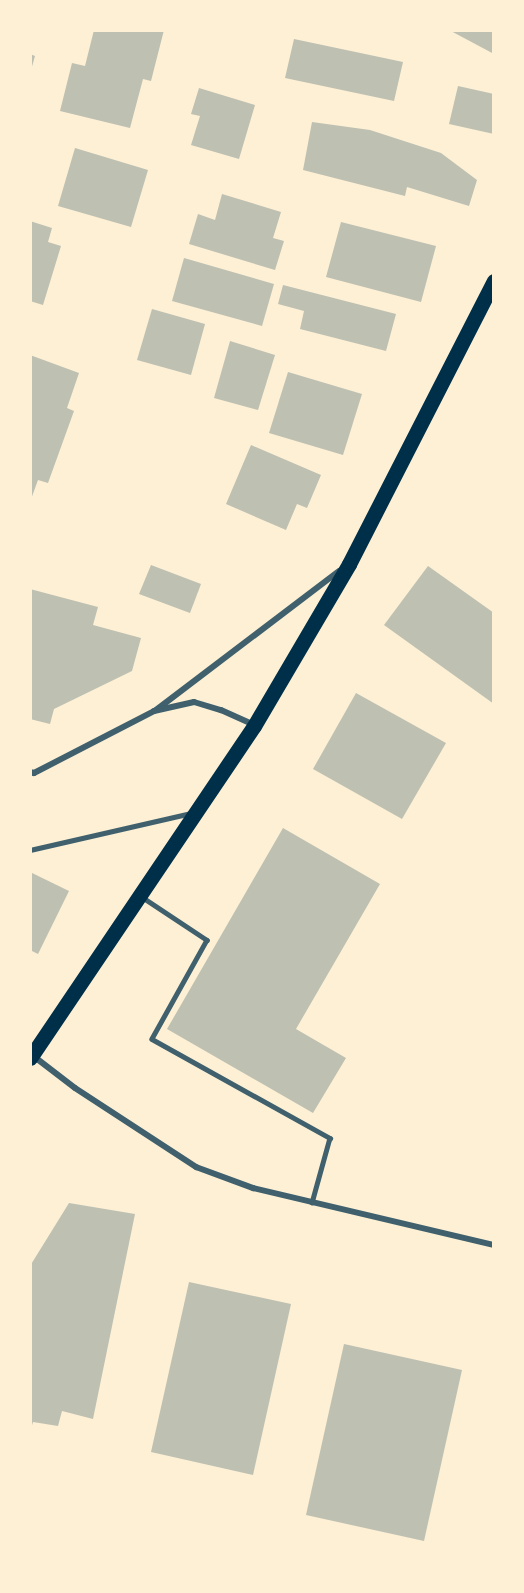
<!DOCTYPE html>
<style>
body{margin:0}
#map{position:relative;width:524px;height:1593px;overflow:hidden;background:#fdf0d5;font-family:"Sofia Sans Condensed",sans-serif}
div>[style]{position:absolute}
.building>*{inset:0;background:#bec0b2}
.service>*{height:4.5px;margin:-2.25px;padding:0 2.25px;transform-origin:2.25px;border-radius:2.25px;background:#3f606c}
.minor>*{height:6px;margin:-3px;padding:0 3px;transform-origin:3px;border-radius:3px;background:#3f606c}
.primary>*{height:15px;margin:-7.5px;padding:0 7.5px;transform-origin:7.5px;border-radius:7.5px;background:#003049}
span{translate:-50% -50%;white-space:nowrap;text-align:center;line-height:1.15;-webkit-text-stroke:6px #fdf0d5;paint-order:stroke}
.frame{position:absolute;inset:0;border:32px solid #fdf0d5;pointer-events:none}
</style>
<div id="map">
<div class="building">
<div style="clip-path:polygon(94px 30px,164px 30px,151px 81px,143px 79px,130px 128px,60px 111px,72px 63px,85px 66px)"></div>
<div style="clip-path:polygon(449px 30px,494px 30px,494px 54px)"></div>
<div style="clip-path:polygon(294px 39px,403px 62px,394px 101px,285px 78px)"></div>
<div style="clip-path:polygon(30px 54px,35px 56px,31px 70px,30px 70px)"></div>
<div style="clip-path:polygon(458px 86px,494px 94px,494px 134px,449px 124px)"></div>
<div style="clip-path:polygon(199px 88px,255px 105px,239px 159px,191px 145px,200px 116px,191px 114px)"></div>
<div style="clip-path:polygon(312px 122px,370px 130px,441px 153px,477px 180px,469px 206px,407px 187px,405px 196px,303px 170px)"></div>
<div style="clip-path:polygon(75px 148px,148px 170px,131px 227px,58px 206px)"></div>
<div style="clip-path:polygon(222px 194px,281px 212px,273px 238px,284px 241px,275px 270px,189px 244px,198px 214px,215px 220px)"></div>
<div style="clip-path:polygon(30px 221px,52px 228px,48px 242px,61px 246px,43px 305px,30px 301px)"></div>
<div style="clip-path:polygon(341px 222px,436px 246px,421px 302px,326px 277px)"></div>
<div style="clip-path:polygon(184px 258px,274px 284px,262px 326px,172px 301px)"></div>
<div style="clip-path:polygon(283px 285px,396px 314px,386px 351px,300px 329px,304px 311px,278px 304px)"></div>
<div style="clip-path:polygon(152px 309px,205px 324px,191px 375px,137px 360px)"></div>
<div style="clip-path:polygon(230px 341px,275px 355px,258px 410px,214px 398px)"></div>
<div style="clip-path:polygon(30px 355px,79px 373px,67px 408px,74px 411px,48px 483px,38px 480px,30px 502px)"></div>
<div style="clip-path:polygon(288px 372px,362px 394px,343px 455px,269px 433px)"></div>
<div style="clip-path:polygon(251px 445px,321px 475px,307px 508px,297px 504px,286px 530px,226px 504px)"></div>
<div style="clip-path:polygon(151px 565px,201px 584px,190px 613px,139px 594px)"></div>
<div style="clip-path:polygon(428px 566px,494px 613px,494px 704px,384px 625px)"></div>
<div style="clip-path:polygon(30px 589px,98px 607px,93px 625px,141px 638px,132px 671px,54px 709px,50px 724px,30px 719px)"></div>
<div style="clip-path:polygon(356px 693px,446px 743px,402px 819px,313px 769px)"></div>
<div style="clip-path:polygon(283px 828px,380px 884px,296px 1029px,346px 1058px,313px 1113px,167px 1029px)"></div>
<div style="clip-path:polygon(30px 872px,69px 891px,38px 954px,30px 950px)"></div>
<div style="clip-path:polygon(69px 1203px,135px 1214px,93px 1419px,62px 1411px,58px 1426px,33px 1422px,30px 1432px,30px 1266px)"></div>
<div style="clip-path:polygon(189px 1282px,291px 1304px,253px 1475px,151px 1452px)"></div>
<div style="clip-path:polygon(344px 1344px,462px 1370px,424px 1541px,306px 1515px)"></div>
</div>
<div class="service">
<div style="left:30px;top:850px;width:165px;rotate:-12.9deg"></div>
<div style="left:142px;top:897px;width:78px;rotate:33.5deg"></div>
<div style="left:207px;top:940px;width:113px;rotate:119.1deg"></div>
<div style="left:152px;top:1039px;width:204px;rotate:29.1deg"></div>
<div style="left:330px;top:1138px;width:67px;rotate:105.5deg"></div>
</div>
<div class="minor">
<div style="left:156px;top:710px;width:230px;rotate:-37.2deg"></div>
<div style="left:30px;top:772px;width:4px;rotate:14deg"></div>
<div style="left:34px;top:773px;width:135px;rotate:-27.3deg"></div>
<div style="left:154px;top:711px;width:41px;rotate:-12.7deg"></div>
<div style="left:194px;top:702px;width:28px;rotate:17deg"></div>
<div style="left:221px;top:710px;width:36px;rotate:24deg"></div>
<div style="left:32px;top:1055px;width:54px;rotate:37.5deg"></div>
<div style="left:75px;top:1088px;width:145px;rotate:33.1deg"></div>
<div style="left:196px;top:1167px;width:61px;rotate:20.2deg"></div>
<div style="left:253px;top:1188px;width:248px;rotate:13.3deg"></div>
</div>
<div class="primary">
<div style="left:30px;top:1058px;width:400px;rotate:-56deg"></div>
<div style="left:254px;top:726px;width:188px;rotate:-59.6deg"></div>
<div style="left:349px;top:564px;width:318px;rotate:-62.9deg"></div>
</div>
<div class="frame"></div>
</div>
